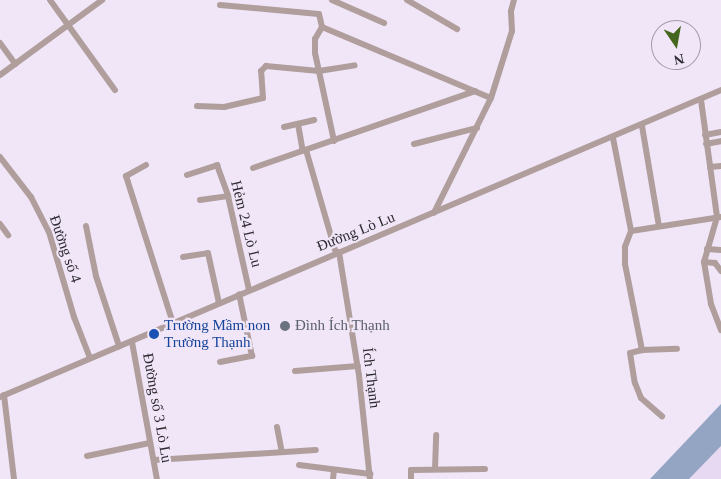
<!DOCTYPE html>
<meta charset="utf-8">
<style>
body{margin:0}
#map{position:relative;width:721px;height:479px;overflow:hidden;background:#f1e6f8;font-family:Georgia,serif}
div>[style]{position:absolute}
.built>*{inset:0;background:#e8d9f2}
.water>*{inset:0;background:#94a4c3}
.minor>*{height:6px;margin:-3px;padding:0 3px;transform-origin:3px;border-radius:3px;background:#b09e9c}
.dots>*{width:14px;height:14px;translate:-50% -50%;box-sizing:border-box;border:2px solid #f1e6f8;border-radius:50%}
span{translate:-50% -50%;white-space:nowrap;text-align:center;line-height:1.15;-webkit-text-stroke:4.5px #f1e6f8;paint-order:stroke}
.street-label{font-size:15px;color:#2d2930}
.transit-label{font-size:15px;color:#164399}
.left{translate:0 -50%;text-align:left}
.worship-label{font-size:15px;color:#5b616d}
.north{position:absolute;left:651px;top:20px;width:50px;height:50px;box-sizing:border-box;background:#f1e6f8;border:1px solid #a39aa8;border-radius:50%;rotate:168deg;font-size:14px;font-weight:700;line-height:20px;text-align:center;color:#2d2930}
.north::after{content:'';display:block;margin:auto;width:18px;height:22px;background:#45661d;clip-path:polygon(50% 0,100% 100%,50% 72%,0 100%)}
</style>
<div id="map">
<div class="built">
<div style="clip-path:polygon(721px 446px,721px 479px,689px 479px,704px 463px)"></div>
</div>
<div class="water">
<div style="clip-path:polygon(721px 404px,721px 446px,689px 479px,650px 479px)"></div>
</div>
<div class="minor">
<div style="left:50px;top:0;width:111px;rotate:54.2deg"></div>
<div style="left:332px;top:0;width:57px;rotate:23.9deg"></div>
<div style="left:407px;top:0;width:58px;rotate:30.1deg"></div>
<div style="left:220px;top:5px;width:99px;rotate:5.2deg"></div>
<div style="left:319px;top:14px;width:13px;rotate:77deg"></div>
<div style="left:322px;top:27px;width:183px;rotate:22.8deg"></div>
<div style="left:491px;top:98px;width:128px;rotate:116.4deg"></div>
<div style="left:322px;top:27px;width:14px;rotate:120deg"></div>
<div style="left:315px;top:39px;width:14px;rotate:90deg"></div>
<div style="left:315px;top:53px;width:90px;rotate:77.8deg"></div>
<div style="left:0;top:43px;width:26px;rotate:54deg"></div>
<div style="left:0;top:75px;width:127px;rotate:-36.3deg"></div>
<div style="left:491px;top:98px;width:70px;rotate:-72.6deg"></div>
<div style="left:512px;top:31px;width:20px;rotate:-93deg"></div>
<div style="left:511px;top:11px;width:11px;rotate:-75deg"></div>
<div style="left:701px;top:100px;width:118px;rotate:82.2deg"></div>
<div style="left:717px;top:217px;width:47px;rotate:106.1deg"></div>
<div style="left:704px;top:262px;width:43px;rotate:80.5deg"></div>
<div style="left:711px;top:304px;width:28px;rotate:69deg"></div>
<div style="left:197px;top:106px;width:27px;rotate:2deg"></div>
<div style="left:224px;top:107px;width:40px;rotate:-13deg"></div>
<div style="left:263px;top:98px;width:27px;rotate:-94deg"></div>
<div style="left:261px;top:71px;width:7px;rotate:-45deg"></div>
<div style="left:266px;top:66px;width:53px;rotate:5.4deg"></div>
<div style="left:319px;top:71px;width:36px;rotate:-9deg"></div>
<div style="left:298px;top:124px;width:27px;rotate:80deg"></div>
<div style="left:642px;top:126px;width:101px;rotate:80.4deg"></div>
<div style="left:284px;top:127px;width:31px;rotate:-13deg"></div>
<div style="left:705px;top:135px;width:16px;rotate:-11deg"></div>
<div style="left:613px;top:138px;width:95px;rotate:79deg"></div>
<div style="left:631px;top:231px;width:17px;rotate:111deg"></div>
<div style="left:625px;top:247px;width:17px;rotate:90deg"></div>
<div style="left:625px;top:264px;width:88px;rotate:78.8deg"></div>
<div style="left:642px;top:350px;width:12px;rotate:166deg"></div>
<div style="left:630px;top:353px;width:30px;rotate:81deg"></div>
<div style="left:635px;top:383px;width:16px;rotate:68deg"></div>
<div style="left:641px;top:398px;width:28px;rotate:41deg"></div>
<div style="left:414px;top:144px;width:65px;rotate:-14.3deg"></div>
<div style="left:706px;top:144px;width:15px;rotate:-11deg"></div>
<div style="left:306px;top:150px;width:107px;rotate:73.8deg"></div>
<div style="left:0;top:157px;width:51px;rotate:52.2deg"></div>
<div style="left:31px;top:197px;width:39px;rotate:63deg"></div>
<div style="left:49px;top:232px;width:89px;rotate:73.6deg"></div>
<div style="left:74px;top:317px;width:44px;rotate:68.7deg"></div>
<div style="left:146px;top:165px;width:23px;rotate:151deg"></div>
<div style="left:126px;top:176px;width:154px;rotate:72.3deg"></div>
<div style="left:710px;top:167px;width:11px;rotate:-5deg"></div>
<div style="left:253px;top:168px;width:235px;rotate:-19.1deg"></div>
<div style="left:187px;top:175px;width:32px;rotate:-18deg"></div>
<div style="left:217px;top:165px;width:33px;rotate:70deg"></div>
<div style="left:228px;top:196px;width:96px;rotate:77.4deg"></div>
<div style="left:200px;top:200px;width:28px;rotate:-8deg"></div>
<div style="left:0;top:224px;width:14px;rotate:54deg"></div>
<div style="left:86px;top:226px;width:51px;rotate:78.7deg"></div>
<div style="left:96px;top:276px;width:74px;rotate:71.8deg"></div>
<div style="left:631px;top:231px;width:91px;rotate:-8.8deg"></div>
<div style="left:707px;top:249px;width:14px;rotate:4deg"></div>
<div style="left:339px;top:252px;width:125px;rotate:80.8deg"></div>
<div style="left:359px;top:375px;width:105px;rotate:84deg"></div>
<div style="left:183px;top:257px;width:25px;rotate:-9deg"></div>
<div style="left:208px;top:253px;width:51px;rotate:77.6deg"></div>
<div style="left:704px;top:262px;width:11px;rotate:5deg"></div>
<div style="left:715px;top:263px;width:10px;rotate:53deg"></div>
<div style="left:132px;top:342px;width:139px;rotate:79.7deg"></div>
<div style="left:642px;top:350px;width:35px;rotate:-2deg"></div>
<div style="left:220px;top:362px;width:33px;rotate:-11deg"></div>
<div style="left:252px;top:356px;width:63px;rotate:-101.8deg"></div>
<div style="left:295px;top:371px;width:63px;rotate:-4.5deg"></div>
<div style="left:4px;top:395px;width:85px;rotate:83.2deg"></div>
<div style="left:0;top:397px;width:784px;rotate:-23.06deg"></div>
<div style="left:277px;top:427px;width:25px;rotate:79deg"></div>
<div style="left:87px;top:456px;width:64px;rotate:-11.7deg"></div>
<div style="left:154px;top:460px;width:162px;rotate:-3.5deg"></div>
<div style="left:299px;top:465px;width:72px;rotate:7.2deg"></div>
<div style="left:435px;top:469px;width:34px;rotate:-88deg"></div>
<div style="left:333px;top:479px;width:9px;rotate:-84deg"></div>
<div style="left:411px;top:479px;width:9px;rotate:-90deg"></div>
<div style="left:411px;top:470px;width:74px;rotate:-0.8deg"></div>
</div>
<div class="dots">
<div style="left:285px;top:326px;background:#6b7280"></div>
<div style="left:154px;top:334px;background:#1a4fb4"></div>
</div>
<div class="street-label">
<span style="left:246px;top:224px;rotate:76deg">Hẻm 24 Lò Lu</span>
<span style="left:356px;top:232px;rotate:-22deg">Đường Lò Lu</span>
<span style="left:65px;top:249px;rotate:71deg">Đường số 4</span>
<span style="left:371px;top:378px;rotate:83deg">Ích Thạnh</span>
<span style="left:157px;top:408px;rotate:80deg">Đường số 3 Lò Lu</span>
</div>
<div class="transit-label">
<span class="left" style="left:164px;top:334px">Trường Mầm non<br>Trường Thạnh</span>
</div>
<div class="worship-label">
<span class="left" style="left:295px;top:326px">Đình Ích Thạnh</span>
</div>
<div class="north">N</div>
</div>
